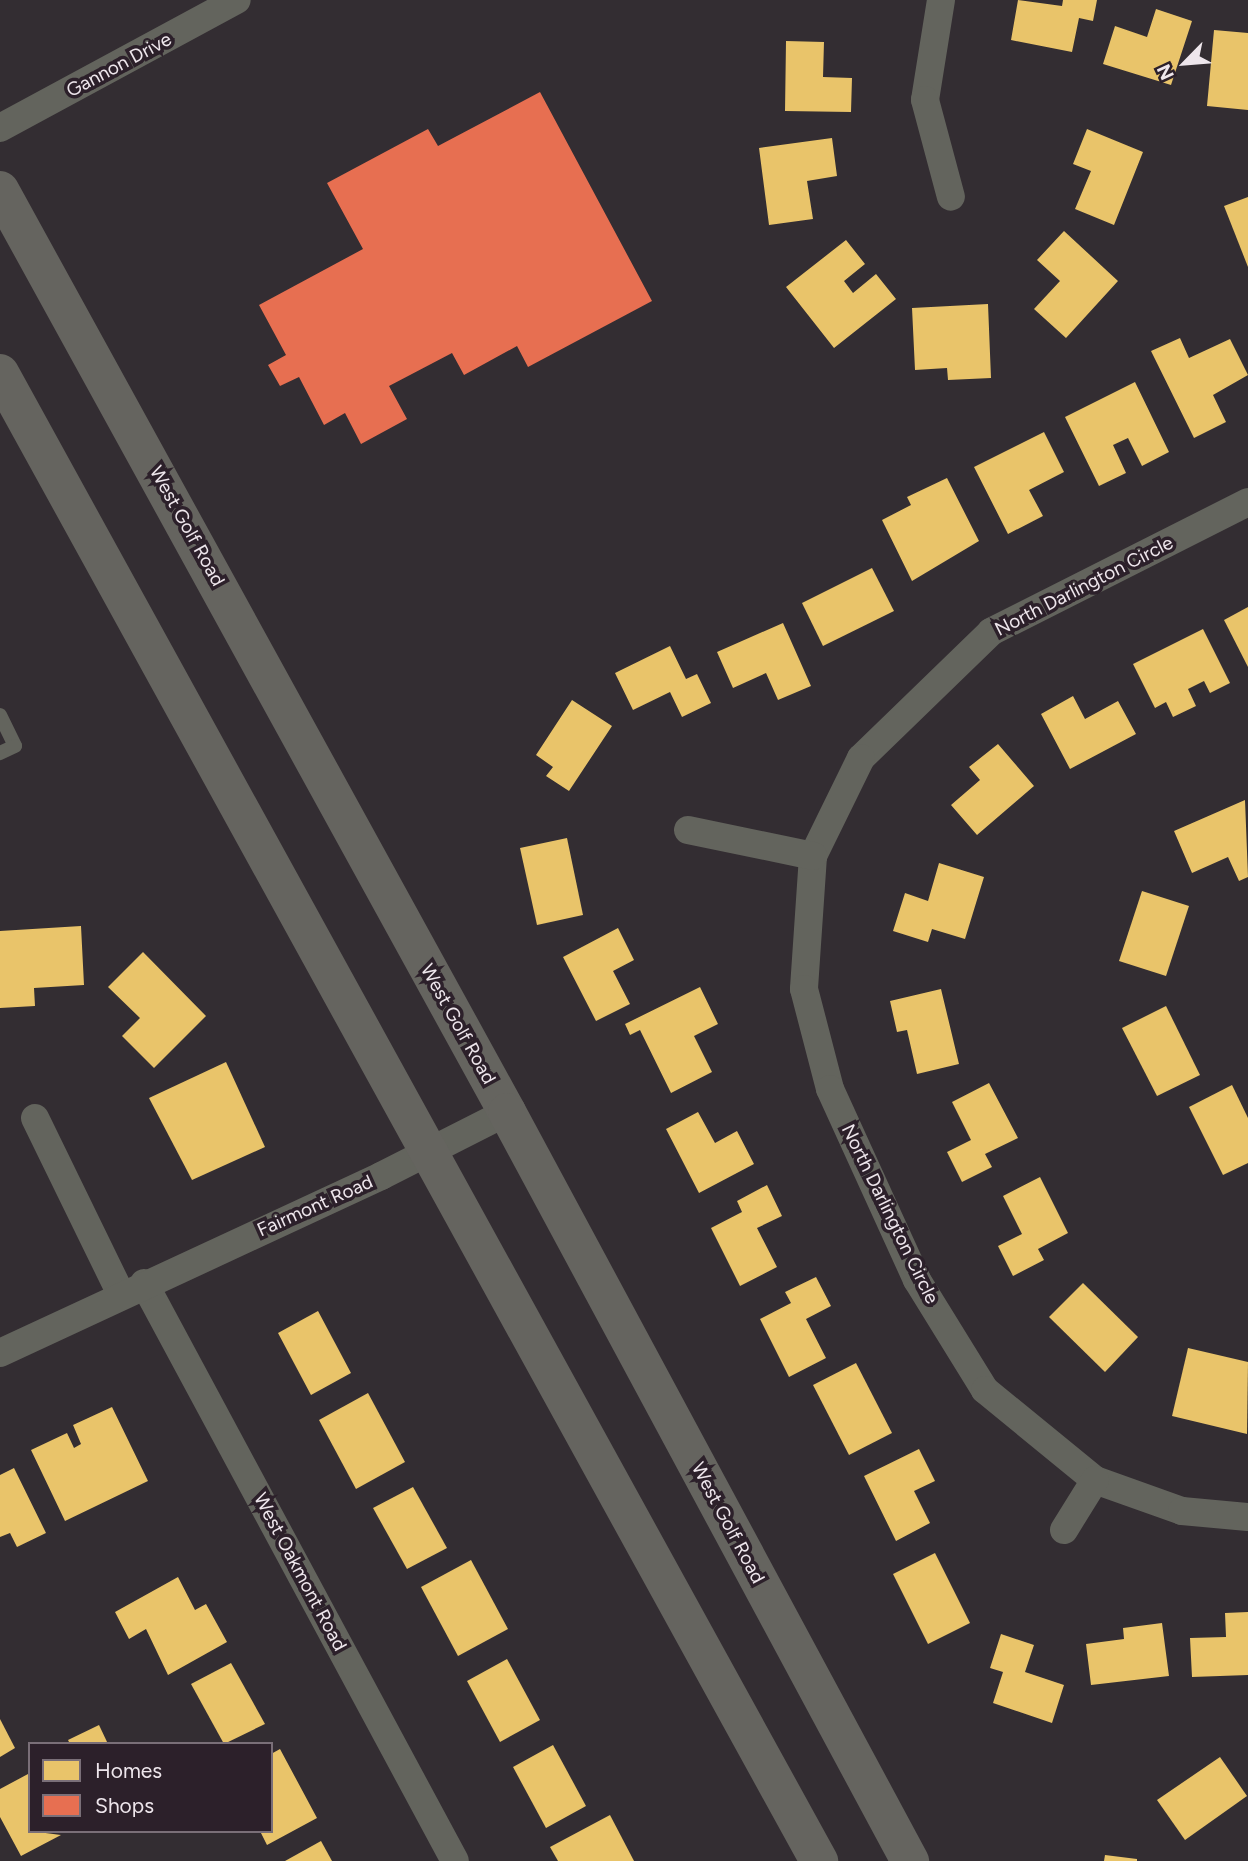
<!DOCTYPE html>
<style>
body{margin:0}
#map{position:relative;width:1248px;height:1861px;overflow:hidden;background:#332d32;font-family:Figtree,sans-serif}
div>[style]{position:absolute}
.homes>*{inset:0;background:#e9c46a}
.shops>*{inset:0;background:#e76f51}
.service>*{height:14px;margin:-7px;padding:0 7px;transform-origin:7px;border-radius:7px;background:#63645d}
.minor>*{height:28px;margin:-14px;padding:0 14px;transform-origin:14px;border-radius:14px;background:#63645d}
.primary>*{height:38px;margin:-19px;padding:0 19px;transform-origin:19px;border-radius:19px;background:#65645f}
span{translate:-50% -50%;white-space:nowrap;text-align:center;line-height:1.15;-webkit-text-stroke:7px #2c202a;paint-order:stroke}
.street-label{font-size:19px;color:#eee6ec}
.legend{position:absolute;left:28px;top:1742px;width:245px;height:91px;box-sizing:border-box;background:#2c202a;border:2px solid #7a6f78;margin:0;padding:9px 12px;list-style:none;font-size:21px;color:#eee6ec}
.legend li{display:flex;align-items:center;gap:14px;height:35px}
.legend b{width:35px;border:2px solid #7a6f78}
.north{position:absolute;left:1150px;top:28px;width:70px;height:70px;-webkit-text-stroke:5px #2c202a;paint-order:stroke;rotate:245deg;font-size:19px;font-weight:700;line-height:28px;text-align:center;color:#eee6ec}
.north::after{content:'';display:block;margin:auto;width:24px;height:32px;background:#eee6ec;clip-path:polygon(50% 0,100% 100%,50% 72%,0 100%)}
</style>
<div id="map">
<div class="homes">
<div style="clip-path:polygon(1018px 0,1062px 6px,1063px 0,1097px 0,1093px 21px,1079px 18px,1072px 52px,1011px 40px)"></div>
<div style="clip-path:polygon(1156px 9px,1192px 21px,1171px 85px,1103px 64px,1115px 26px,1147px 37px)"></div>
<div style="clip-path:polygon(1214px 30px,1248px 33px,1248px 110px,1207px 106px)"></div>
<div style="clip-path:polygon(786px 41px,824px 42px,823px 77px,852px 78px,851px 112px,785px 111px)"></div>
<div style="clip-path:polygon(1087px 129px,1143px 152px,1114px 225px,1075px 209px,1091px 171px,1073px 164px)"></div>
<div style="clip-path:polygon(832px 138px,837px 176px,807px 181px,813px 219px,769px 225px,759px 148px)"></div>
<div style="clip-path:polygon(1248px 197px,1248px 267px,1224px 206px)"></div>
<div style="clip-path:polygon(1064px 231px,1118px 281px,1066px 338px,1034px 309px,1060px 281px,1037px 260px)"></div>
<div style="clip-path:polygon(846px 240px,865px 264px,844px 281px,853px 293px,876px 274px,896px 299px,834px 348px,786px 287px)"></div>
<div style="clip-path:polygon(988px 304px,991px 378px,948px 380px,947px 368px,915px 370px,912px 308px)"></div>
<div style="clip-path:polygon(1180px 338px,1189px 358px,1230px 339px,1248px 375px,1213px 395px,1226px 422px,1194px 438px,1151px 351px)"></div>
<div style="clip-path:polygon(1135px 382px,1169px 452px,1142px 466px,1128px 438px,1113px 445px,1126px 473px,1099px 486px,1065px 417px)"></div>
<div style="clip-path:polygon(1044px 432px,1064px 472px,1029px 490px,1043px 516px,1008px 534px,974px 467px)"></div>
<div style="clip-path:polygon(947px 478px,979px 541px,912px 581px,882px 520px,911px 505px,907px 497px)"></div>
<div style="clip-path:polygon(872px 568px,894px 611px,823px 646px,802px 603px)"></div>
<div style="clip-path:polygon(1248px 607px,1248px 667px,1224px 620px)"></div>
<div style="clip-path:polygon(783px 623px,811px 686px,778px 700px,766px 673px,733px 688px,717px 652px)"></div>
<div style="clip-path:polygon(1203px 629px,1230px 683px,1210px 693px,1204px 681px,1188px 689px,1196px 706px,1173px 717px,1166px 702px,1155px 708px,1133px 664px)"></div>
<div style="clip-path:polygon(670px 646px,686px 679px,697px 674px,711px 703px,682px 717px,670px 692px,633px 710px,615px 673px)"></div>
<div style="clip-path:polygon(1073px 696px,1085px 719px,1118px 701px,1136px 734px,1070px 769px,1041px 714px)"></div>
<div style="clip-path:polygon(572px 700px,612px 726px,569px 791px,546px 776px,553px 767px,536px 755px)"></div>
<div style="clip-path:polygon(998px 744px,1034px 786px,977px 835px,951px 805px,980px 780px,969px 767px)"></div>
<div style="clip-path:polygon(1245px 800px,1248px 877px,1239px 881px,1228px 857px,1192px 873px,1174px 831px)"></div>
<div style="clip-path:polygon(567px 838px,583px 915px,537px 925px,520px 848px)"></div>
<div style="clip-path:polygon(939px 863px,984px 877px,965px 939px,932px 929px,928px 942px,893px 931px,905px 893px,928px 901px)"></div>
<div style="clip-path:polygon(1142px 891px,1189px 906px,1166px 976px,1119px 961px)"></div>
<div style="clip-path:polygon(81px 926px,84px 985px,34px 988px,35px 1006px,0 1008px,0 931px)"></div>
<div style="clip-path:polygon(618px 928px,634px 960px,613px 971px,630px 1004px,596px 1021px,563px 957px)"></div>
<div style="clip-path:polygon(143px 952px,206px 1016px,154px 1068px,122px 1036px,140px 1018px,108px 987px)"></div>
<div style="clip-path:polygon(700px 987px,718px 1024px,694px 1036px,712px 1072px,671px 1093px,640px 1030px,630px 1035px,625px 1024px)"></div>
<div style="clip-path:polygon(941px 989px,959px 1064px,917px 1074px,907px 1030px,897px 1032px,890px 1001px)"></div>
<div style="clip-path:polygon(1166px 1006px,1200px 1075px,1157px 1096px,1122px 1028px)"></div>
<div style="clip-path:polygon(226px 1062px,265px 1147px,192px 1180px,149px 1098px)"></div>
<div style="clip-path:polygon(989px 1083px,1018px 1138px,985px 1154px,992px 1167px,962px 1182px,947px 1152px,971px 1140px,952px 1102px)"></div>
<div style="clip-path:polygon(1232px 1085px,1248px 1118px,1248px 1163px,1223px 1175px,1189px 1107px)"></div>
<div style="clip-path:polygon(698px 1112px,715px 1143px,737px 1131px,754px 1164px,699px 1193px,666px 1129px)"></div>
<div style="clip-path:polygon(1040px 1177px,1068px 1233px,1038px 1249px,1044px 1260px,1013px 1276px,998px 1246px,1022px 1234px,1003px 1196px)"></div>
<div style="clip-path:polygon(767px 1185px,782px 1216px,757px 1228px,777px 1267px,740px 1286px,711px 1228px,742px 1212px,737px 1201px)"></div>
<div style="clip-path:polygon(816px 1277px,831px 1306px,806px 1319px,826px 1358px,789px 1377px,760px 1319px,791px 1303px,785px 1292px)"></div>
<div style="clip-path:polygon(1083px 1283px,1138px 1337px,1105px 1372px,1049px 1317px)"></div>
<div style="clip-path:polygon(318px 1311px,351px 1373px,311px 1395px,278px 1333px)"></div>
<div style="clip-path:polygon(1188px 1348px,1248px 1362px,1247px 1434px,1172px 1416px)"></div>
<div style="clip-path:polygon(856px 1363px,892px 1433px,849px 1455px,813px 1385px)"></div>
<div style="clip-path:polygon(368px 1393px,405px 1462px,356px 1489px,319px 1420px)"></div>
<div style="clip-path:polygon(112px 1407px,148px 1481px,65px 1521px,31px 1450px,67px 1433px,74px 1448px,81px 1444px,73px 1425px)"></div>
<div style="clip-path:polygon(919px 1449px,935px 1481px,914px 1491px,930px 1523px,896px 1541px,864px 1476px)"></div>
<div style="clip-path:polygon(14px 1468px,46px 1533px,17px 1547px,10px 1533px,0 1537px,0 1475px)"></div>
<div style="clip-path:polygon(413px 1487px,447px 1548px,407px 1569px,373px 1508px)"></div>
<div style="clip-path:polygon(935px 1553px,970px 1623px,928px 1644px,893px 1574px)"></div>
<div style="clip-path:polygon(471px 1560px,508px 1629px,458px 1656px,421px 1587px)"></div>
<div style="clip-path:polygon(178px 1577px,195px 1610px,206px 1604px,227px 1642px,168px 1675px,146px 1629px,129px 1639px,115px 1612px)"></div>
<div style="clip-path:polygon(1248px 1612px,1248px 1675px,1192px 1677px,1190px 1638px,1226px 1637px,1225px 1613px)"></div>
<div style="clip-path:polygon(1162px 1623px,1169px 1676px,1091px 1685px,1086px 1644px,1124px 1639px,1123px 1628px)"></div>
<div style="clip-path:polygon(1001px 1634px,1034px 1645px,1025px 1672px,1064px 1685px,1052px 1723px,993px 1703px,1003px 1672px,990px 1668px)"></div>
<div style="clip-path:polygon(507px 1659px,540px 1720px,500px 1742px,467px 1681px)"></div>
<div style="clip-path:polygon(231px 1663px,265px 1724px,224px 1744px,191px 1684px)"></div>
<div style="clip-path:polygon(0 1719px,15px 1748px,0 1757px)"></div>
<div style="clip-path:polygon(99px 1725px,108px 1744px,70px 1744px,68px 1740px)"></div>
<div style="clip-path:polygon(553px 1745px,586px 1806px,546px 1828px,513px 1767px)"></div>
<div style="clip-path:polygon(280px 1749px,317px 1818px,267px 1845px,260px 1831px,271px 1831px,271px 1754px)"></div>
<div style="clip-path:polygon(1220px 1757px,1247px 1796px,1185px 1840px,1157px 1800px)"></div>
<div style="clip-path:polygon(28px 1774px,30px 1831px,61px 1835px,21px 1856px,0 1817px,0 1789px)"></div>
<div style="clip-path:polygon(610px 1815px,634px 1861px,558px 1861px,550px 1847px)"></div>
<div style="clip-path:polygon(321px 1841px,332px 1861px,285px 1861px)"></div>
<div style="clip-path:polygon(1105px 1855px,1137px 1859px,1137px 1861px,1104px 1861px)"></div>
</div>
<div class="shops">
<div style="clip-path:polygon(540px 92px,652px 301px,528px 367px,517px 346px,464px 375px,452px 353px,389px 386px,407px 419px,361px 444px,345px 413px,324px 425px,299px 377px,280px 386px,268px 365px,286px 355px,259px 305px,363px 249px,327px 183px,428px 129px,438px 146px)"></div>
</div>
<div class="service">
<div style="left:0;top:715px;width:34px;rotate:64deg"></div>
<div style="left:15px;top:746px;width:17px;rotate:155deg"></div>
</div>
<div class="minor">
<div style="left:941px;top:0;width:101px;rotate:99.1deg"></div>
<div style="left:925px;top:100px;width:100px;rotate:75deg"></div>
<div style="left:0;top:128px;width:269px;rotate:-28.4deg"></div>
<div style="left:1248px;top:502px;width:288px;rotate:153.2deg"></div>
<div style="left:991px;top:632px;width:181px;rotate:135.9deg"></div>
<div style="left:861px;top:758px;width:109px;rotate:116.1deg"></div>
<div style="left:813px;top:856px;width:133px;rotate:93.9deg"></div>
<div style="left:804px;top:989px;width:103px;rotate:75.4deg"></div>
<div style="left:830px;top:1089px;width:210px;rotate:65.5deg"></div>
<div style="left:917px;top:1280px;width:129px;rotate:58.3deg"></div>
<div style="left:985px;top:1390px;width:142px;rotate:39.3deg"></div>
<div style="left:1095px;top:1480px;width:92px;rotate:19.6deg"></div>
<div style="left:1182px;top:1511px;width:66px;rotate:5.2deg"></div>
<div style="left:688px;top:830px;width:128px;rotate:11.7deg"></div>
<div style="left:35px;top:1118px;width:196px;rotate:64deg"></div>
<div style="left:144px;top:1283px;width:656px;rotate:61.72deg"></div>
<div style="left:0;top:1353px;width:420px;rotate:-24.9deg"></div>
<div style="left:381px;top:1176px;width:141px;rotate:-26.9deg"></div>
<div style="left:1064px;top:1530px;width:59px;rotate:-58.2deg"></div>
</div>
<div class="primary">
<div style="left:0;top:190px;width:1052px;rotate:61.19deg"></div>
<div style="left:507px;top:1112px;width:851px;rotate:61.72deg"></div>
<div style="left:0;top:373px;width:1699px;rotate:61.17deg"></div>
</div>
<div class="street-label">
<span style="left:119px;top:65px;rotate:-28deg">Gannon Drive</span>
<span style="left:187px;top:526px;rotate:61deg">West Golf Road</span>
<span style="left:1084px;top:586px;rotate:-27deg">North Darlington Circle</span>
<span style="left:458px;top:1024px;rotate:61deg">West Golf Road</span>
<span style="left:315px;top:1206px;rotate:-24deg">Fairmont Road</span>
<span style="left:890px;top:1214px;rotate:64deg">North Darlington Circle</span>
<span style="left:728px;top:1523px;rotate:62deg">West Golf Road</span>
<span style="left:300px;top:1572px;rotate:62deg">West Oakmont Road</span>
</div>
<ul class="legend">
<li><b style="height:19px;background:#e9c46a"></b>Homes</li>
<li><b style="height:19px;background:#e76f51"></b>Shops</li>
</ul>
<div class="north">N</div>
</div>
